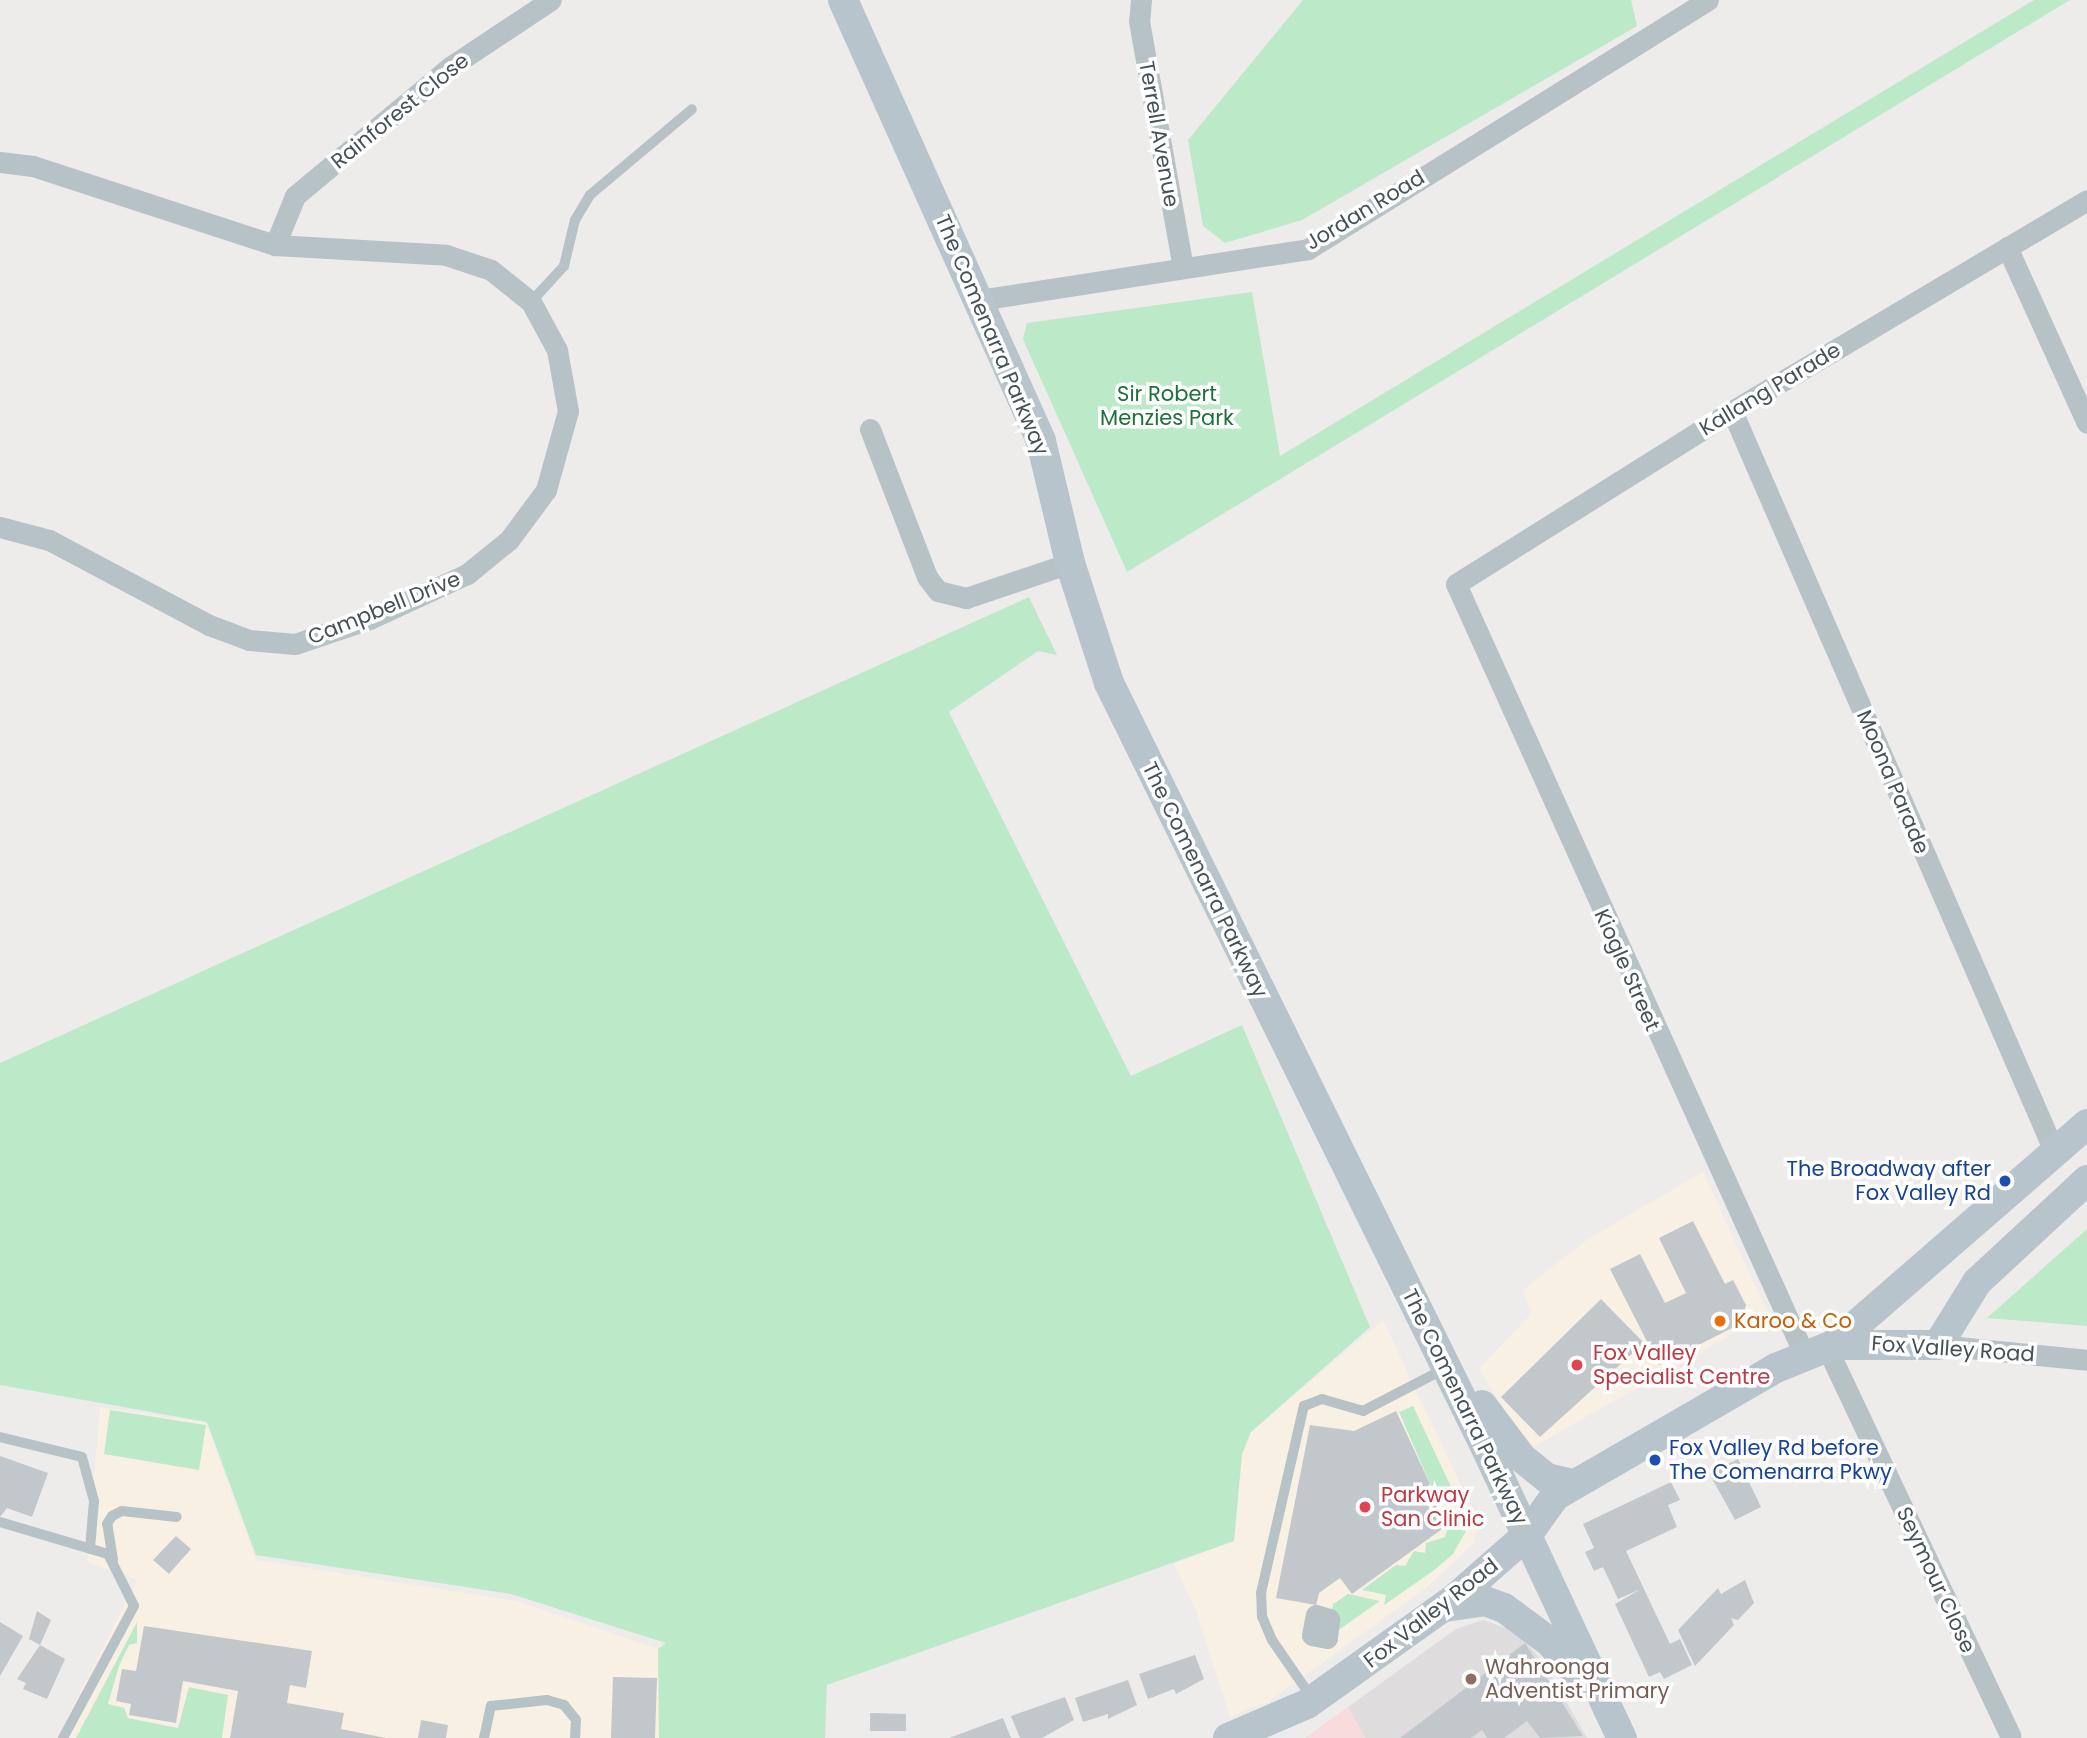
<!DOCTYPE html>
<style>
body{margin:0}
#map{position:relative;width:2087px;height:1738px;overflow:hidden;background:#eeebeb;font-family:Poppins,sans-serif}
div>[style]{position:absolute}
.commercial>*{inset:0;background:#f9f0e4}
.education>*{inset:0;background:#dfdcdd}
.medical>*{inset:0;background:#f7dbdd}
.green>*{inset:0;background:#bce9c7}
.building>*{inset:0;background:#c2c7cb}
.lane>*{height:10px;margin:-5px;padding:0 5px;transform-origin:5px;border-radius:5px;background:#b7c2c7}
.street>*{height:21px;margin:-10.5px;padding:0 10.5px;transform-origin:10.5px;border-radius:10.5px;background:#b7c2c7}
.secondary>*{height:30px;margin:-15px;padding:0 15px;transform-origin:15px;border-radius:15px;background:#b8c4cc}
.dots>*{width:19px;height:19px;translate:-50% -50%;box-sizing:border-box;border:4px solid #fff;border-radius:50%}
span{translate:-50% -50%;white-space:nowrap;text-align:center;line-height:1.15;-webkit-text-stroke:7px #fff;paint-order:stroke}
.street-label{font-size:21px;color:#455157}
.park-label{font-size:21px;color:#1e703c}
.transit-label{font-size:21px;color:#164399}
.right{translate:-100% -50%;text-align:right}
.left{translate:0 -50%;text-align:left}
.food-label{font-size:21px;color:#c56008}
.health-label{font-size:21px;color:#be3a42}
.education-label{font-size:21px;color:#785e54}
</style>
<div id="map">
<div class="commercial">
<div style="clip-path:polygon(1703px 1172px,1768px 1314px,1529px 1449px,1479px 1369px,1532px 1313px,1523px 1290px,1588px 1239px)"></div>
<div style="clip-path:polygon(1383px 1320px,1478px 1522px,1474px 1543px,1426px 1588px,1266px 1703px,1230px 1717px,1197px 1613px,1174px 1564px,1234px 1541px,1242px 1454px,1251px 1432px)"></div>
<div style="clip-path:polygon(100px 1407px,206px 1423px,256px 1560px,517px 1601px,658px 1649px,659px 1738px,57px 1738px,137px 1580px,87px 1562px)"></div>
</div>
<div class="education">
<div style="clip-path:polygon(1483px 1620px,1517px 1632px,1544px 1663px,1587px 1738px,1365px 1738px,1348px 1707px,1456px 1629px)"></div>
</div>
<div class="medical">
<div style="clip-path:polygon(1348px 1707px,1365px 1738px,1305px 1738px)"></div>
</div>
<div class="green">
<div style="clip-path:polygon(1303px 0,1631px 0,1637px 26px,1302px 220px,1225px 243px,1203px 226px,1188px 140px)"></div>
<div style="clip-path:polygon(2034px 0,2070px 0,1127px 572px,1023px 339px,1027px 323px,1252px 292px,1280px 456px)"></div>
<div style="clip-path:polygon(1029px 597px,1057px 655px,1038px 651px,949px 712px,1131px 1076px,1242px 1025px,1370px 1327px,1251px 1432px,1242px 1454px,1234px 1541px,827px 1685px,825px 1738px,659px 1738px,658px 1649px,666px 1643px,511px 1594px,256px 1555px,207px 1422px,0 1385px,0 1063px)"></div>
<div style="clip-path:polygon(2087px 1229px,2087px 1326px,1987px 1318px,2042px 1269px)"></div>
<div style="clip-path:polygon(1413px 1406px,1453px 1491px,1439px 1504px,1399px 1412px)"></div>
<div style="clip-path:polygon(110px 1410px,206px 1425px,199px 1470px,104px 1454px)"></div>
<div style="clip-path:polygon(1448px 1528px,1466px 1531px,1453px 1554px,1433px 1571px,1384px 1605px,1386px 1595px,1362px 1590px,1396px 1565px,1405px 1566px,1414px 1551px,1425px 1553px,1426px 1543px,1445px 1537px)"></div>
<div style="clip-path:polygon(1348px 1594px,1380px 1601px,1327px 1638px,1333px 1604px)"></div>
<div style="clip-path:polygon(137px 1622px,137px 1643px,129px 1645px,119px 1666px,108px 1704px,124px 1708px,128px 1718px,178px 1728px,189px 1687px,228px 1695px,222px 1738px,76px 1738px)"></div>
</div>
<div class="building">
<div style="clip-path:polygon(1693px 1221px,1725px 1284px,1733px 1280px,1746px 1305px,1740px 1324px,1659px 1365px,1610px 1269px,1640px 1254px,1665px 1303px,1686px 1293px,1659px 1238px)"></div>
<div style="clip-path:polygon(1601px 1299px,1644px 1343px,1540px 1437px,1501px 1397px)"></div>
<div style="clip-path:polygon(1396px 1411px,1430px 1484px,1420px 1494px,1425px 1490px,1449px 1524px,1352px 1594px,1340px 1578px,1319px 1593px,1316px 1605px,1276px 1598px,1310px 1425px,1354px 1431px)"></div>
<div style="clip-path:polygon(0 1456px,48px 1473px,32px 1517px,7px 1508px,0 1517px)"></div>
<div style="clip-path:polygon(1738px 1459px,1761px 1507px,1735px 1520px,1709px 1473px)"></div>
<div style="clip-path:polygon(1671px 1482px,1680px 1500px,1668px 1505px,1677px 1527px,1626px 1551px,1670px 1644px,1680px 1639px,1692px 1665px,1664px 1679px,1660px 1672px,1649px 1677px,1615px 1604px,1641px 1589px,1618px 1599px,1603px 1567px,1594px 1571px,1585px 1552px,1594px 1548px,1583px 1524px)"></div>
<div style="clip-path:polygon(176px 1536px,191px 1549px,169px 1574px,153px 1560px)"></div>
<div style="clip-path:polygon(1745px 1580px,1754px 1603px,1738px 1620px,1731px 1618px,1734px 1625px,1695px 1666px,1678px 1630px,1718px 1588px,1721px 1594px)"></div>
<div style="clip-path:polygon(37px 1611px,51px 1620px,40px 1645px,29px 1639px)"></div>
<div style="clip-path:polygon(0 1622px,23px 1636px,0 1676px)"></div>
<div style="clip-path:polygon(144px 1626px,312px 1651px,306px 1688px,290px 1685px,287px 1703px,344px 1713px,341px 1729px,386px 1738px,230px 1738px,238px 1691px,183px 1681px,176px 1723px,129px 1715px,131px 1704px,116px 1701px,122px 1669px,136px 1671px)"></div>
<div style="clip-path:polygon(1525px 1643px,1583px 1736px,1540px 1738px,1527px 1721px,1504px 1738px,1487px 1738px,1482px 1730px,1471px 1738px,1400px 1738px)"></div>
<div style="clip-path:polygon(40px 1645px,65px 1659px,47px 1699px,23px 1689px,26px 1683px,17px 1679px)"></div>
<div style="clip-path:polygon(1195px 1655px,1204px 1679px,1176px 1694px,1174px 1689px,1148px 1699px,1139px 1674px)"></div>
<div style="clip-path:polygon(613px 1677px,657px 1678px,655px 1738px,611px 1738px)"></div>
<div style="clip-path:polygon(1128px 1680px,1137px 1705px,1108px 1719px,1108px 1714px,1083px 1722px,1075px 1698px)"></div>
<div style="clip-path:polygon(1065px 1697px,1074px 1720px,1042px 1738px,1020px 1738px,1011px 1716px)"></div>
<div style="clip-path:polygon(870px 1713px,906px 1714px,906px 1731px,870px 1731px)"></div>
<div style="clip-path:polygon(1003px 1718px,1011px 1738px,949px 1738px)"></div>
<div style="clip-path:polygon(421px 1720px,448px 1725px,446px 1738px,418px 1738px)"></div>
</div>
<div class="lane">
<div style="left:531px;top:302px;width:49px;rotate:-47.5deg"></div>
<div style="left:564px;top:266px;width:47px;rotate:-76.6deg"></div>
<div style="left:575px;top:220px;width:29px;rotate:-59deg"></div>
<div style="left:590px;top:195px;width:133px;rotate:-40.1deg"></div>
<div style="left:0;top:1437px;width:84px;rotate:13.7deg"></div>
<div style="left:82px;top:1457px;width:46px;rotate:74.7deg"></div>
<div style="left:94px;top:1501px;width:48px;rotate:94.8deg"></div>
<div style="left:0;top:1522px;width:113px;rotate:16.5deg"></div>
<div style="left:108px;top:1554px;width:58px;rotate:63.4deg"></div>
<div style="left:134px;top:1606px;width:150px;rotate:118.3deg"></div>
<div style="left:113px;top:1560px;width:36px;rotate:-99deg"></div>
<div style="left:107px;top:1524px;width:9px;rotate:-58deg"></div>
<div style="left:112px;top:1516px;width:11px;rotate:-27deg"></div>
<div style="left:122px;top:1511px;width:55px;rotate:6.2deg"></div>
<div style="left:1312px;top:1698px;width:70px;rotate:-124.6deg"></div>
<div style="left:1272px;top:1640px;width:25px;rotate:-113deg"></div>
<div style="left:1262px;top:1617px;width:24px;rotate:-92deg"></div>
<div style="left:1261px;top:1593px;width:192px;rotate:-77.1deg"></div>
<div style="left:1304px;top:1406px;width:19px;rotate:-21deg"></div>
<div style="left:1322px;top:1399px;width:43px;rotate:16.3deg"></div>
<div style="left:1363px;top:1411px;width:93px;rotate:-27.4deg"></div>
<div style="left:484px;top:1738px;width:33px;rotate:-78deg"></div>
<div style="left:491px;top:1706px;width:56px;rotate:-6.1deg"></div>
<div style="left:547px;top:1700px;width:18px;rotate:16deg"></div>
<div style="left:564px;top:1705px;width:19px;rotate:51deg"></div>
<div style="left:576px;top:1720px;width:18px;rotate:93deg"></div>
</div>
<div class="street">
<div style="left:1141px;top:0;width:21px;rotate:95deg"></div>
<div style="left:1139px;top:21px;width:250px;rotate:79.9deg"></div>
<div style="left:0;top:162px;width:33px;rotate:7deg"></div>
<div style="left:33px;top:166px;width:255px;rotate:18.1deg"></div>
<div style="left:275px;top:245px;width:171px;rotate:3.3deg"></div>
<div style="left:446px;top:255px;width:47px;rotate:18.4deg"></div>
<div style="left:491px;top:270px;width:51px;rotate:38.7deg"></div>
<div style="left:531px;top:302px;width:55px;rotate:61.6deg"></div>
<div style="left:557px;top:350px;width:62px;rotate:79.8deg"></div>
<div style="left:568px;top:411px;width:82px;rotate:105.6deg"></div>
<div style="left:546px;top:490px;width:62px;rotate:126.5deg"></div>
<div style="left:509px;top:540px;width:54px;rotate:141deg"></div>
<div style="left:467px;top:574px;width:108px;rotate:155.3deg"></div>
<div style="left:369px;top:619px;width:78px;rotate:161.3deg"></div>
<div style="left:295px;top:644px;width:46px;rotate:-175deg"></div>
<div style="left:249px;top:640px;width:43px;rotate:-159.4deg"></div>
<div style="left:209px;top:625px;width:181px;rotate:-152deg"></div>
<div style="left:49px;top:540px;width:51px;rotate:-165.1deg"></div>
<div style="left:275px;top:245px;width:53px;rotate:-67.8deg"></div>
<div style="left:295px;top:196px;width:202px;rotate:-39.8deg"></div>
<div style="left:450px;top:67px;width:121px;rotate:-33.6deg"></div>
<div style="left:2007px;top:247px;width:193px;rotate:65.6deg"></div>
<div style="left:979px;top:300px;width:333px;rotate:-8.8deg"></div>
<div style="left:1308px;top:249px;width:471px;rotate:-31.9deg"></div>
<div style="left:1732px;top:411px;width:809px;rotate:66.48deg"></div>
<div style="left:870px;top:429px;width:159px;rotate:68.9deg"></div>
<div style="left:927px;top:577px;width:18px;rotate:52deg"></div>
<div style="left:938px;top:591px;width:29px;rotate:14deg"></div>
<div style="left:966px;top:598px;width:110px;rotate:-18.6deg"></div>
<div style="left:1938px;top:1345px;width:150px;rotate:5.7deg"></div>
<div style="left:1827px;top:1348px;width:429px;rotate:64.7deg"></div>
<div style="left:1804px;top:1354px;width:845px;rotate:-114.32deg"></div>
<div style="left:1456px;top:584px;width:326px;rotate:-32.1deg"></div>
<div style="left:1732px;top:411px;width:413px;rotate:-30.7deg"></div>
<div style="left:1316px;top:1615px;width:14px;rotate:17deg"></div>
<div style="left:1329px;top:1619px;width:19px;rotate:96deg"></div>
<div style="left:1327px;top:1638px;width:15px;rotate:-169deg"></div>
<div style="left:1312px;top:1635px;width:20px;rotate:-79deg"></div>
</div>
<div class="secondary">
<div style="left:843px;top:0;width:483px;rotate:65.8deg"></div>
<div style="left:1041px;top:441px;width:125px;rotate:76.6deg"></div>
<div style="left:1070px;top:563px;width:126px;rotate:72deg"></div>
<div style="left:1109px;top:683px;width:848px;rotate:63.77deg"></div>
<div style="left:1484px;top:1444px;width:325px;rotate:64.9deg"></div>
<div style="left:1833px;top:1345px;width:337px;rotate:-41deg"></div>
<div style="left:1482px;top:1405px;width:66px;rotate:53deg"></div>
<div style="left:1522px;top:1458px;width:32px;rotate:39deg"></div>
<div style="left:1547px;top:1478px;width:27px;rotate:13deg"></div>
<div style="left:1445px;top:1607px;width:40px;rotate:-8.5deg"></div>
<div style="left:1485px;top:1601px;width:20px;rotate:20deg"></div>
<div style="left:1504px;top:1608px;width:57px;rotate:36.5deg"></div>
<div style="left:1550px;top:1642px;width:53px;rotate:50.3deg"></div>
<div style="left:1228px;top:1738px;width:86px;rotate:-23.3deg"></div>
<div style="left:1307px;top:1704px;width:179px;rotate:-35.5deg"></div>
<div style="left:1453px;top:1600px;width:100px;rotate:-41.3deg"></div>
<div style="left:1528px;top:1534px;width:47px;rotate:-54.6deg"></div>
<div style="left:1555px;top:1496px;width:255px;rotate:-30.1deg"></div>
<div style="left:1776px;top:1368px;width:61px;rotate:-22deg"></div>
<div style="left:1833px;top:1345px;width:105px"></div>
<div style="left:1938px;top:1345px;width:74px;rotate:-58.2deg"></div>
<div style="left:1977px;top:1282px;width:150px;rotate:-42.8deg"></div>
</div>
<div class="dots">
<div style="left:2005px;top:1181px;background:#1a4fb4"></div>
<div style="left:1720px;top:1321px;background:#e8710a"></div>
<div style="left:1577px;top:1365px;background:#e0444e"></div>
<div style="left:1655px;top:1460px;background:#1a4fb4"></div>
<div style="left:1365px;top:1507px;background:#e0444e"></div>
<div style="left:1471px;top:1679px;background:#8d6e63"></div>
</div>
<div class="street-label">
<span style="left:400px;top:111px;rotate:-39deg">Rainforest Close</span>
<span style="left:1159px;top:134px;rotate:80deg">Terrell Avenue</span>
<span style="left:1365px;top:210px;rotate:-31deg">Jordan Road</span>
<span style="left:992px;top:335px;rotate:67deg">The Comenarra Parkway</span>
<span style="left:1770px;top:389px;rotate:-31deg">Kallang Parade</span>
<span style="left:384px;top:608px;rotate:-22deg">Campbell Drive</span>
<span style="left:1893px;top:782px;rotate:67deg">Moona Parade</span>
<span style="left:1205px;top:880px;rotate:64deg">The Comenarra Parkway</span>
<span style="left:1627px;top:970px;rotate:66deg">Kiogle Street</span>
<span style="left:1953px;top:1349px;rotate:4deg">Fox Valley Road</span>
<span style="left:1465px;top:1407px;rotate:64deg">The Comenarra Parkway</span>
<span style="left:1936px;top:1580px;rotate:65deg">Seymour Close</span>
<span style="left:1431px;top:1613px;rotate:-38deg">Fox Valley Road</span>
</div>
<div class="park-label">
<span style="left:1167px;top:406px">Sir Robert<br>Menzies Park</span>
</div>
<div class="transit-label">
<span class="right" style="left:1991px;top:1181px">The Broadway after<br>Fox Valley Rd</span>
<span class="left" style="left:1669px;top:1460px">Fox Valley Rd before<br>The Comenarra Pkwy</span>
</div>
<div class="food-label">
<span class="left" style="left:1734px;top:1321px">Karoo &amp; Co</span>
</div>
<div class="health-label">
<span class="left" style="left:1593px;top:1365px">Fox Valley<br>Specialist Centre</span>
<span class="left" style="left:1381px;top:1507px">Parkway<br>San Clinic</span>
</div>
<div class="education-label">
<span class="left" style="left:1485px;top:1679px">Wahroonga<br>Adventist Primary</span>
</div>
</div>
